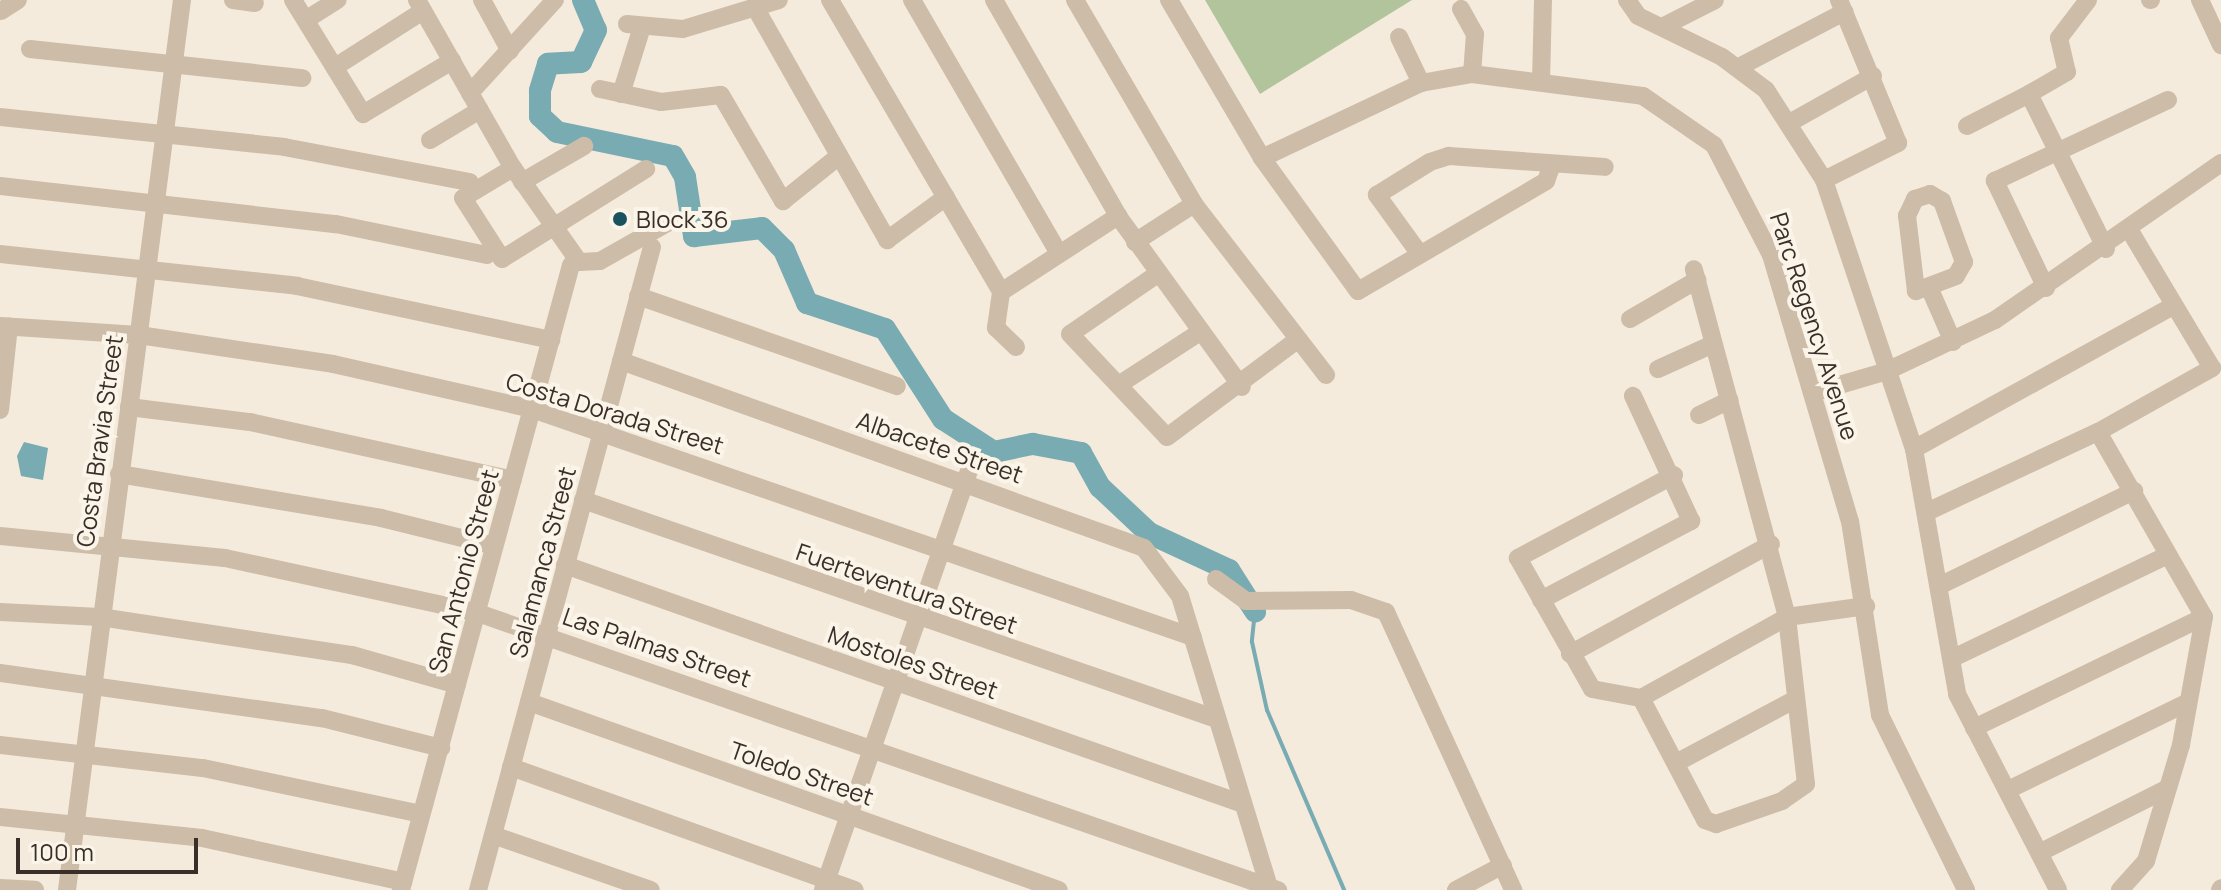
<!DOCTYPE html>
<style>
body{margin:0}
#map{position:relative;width:2221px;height:890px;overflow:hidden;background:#f4ebdc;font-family:Manrope,sans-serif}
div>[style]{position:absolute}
.green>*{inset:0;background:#b2c49b}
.water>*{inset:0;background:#79abb3}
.stream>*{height:4px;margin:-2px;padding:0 2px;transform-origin:2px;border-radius:2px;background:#79abb3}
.river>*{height:22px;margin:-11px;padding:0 11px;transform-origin:11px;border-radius:11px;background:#79abb3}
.minor>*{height:18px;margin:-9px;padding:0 9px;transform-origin:9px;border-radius:9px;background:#cdbca7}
.dots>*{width:22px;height:22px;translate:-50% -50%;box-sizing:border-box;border:4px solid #fbf4e9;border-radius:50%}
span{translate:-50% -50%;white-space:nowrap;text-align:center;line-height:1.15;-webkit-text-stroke:8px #fbf4e9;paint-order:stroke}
.poi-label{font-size:24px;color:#392f28}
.left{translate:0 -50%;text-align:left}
.street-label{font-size:24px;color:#392f28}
.scale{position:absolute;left:16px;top:838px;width:182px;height:36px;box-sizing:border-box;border:4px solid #392f28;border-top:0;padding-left:10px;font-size:24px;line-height:28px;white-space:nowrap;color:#392f28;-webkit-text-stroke:6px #fbf4e9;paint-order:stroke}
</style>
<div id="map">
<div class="green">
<div style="clip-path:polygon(1205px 0,1412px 0,1260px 94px)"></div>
</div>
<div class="water">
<div style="clip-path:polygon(24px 442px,48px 448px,43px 480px,21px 476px,17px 456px)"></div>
</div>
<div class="stream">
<div style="left:1255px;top:611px;width:31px;rotate:96deg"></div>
<div style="left:1252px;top:642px;width:70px;rotate:77.6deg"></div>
<div style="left:1267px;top:710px;width:196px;rotate:66.8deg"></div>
</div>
<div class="river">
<div style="left:583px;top:0;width:33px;rotate:67deg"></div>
<div style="left:596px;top:30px;width:35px;rotate:115deg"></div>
<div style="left:581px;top:62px;width:33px;rotate:177deg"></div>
<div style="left:548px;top:64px;width:28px;rotate:107deg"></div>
<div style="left:540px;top:91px;width:25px;rotate:90deg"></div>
<div style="left:540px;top:116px;width:23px;rotate:43deg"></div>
<div style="left:557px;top:132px;width:118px;rotate:11.7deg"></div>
<div style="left:673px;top:156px;width:24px;rotate:60deg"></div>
<div style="left:685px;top:177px;width:60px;rotate:81.3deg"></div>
<div style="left:694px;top:236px;width:68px;rotate:-6.7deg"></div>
<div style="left:762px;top:228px;width:31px;rotate:45deg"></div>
<div style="left:784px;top:250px;width:58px;rotate:66.5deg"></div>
<div style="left:807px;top:303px;width:82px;rotate:18.4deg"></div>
<div style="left:885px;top:329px;width:107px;rotate:57.2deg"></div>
<div style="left:943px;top:419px;width:61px;rotate:32.9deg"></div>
<div style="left:994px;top:452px;width:40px;rotate:-12deg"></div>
<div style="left:1033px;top:444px;width:49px;rotate:10.6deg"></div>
<div style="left:1081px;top:453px;width:39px;rotate:61deg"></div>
<div style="left:1100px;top:487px;width:67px;rotate:43.2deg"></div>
<div style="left:1149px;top:533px;width:88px;rotate:24.8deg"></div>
<div style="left:1229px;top:570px;width:49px;rotate:57.6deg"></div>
</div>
<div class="minor">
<div style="left:233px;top:0;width:22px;rotate:8deg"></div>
<div style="left:293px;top:0;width:134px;rotate:58.4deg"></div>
<div style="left:363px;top:114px;width:104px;rotate:-30.8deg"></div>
<div style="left:417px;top:0;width:193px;rotate:60.3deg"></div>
<div style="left:513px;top:168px;width:115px;rotate:54.9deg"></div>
<div style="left:579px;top:262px;width:21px;rotate:-3deg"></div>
<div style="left:600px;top:261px;width:79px;rotate:-29.5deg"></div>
<div style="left:482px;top:0;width:58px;rotate:61.2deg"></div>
<div style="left:830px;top:0;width:338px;rotate:59.6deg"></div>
<div style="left:912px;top:0;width:293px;rotate:59.9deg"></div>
<div style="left:994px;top:0;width:249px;rotate:60.1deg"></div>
<div style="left:1118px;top:216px;width:211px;rotate:54.1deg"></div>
<div style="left:1075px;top:0;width:236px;rotate:59.7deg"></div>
<div style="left:1194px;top:204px;width:216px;rotate:52.3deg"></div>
<div style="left:1169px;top:0;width:183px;rotate:59.5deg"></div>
<div style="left:1262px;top:158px;width:176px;rotate:-25.3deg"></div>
<div style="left:1421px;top:83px;width:52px;rotate:-10deg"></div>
<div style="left:1472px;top:74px;width:172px;rotate:7.3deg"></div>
<div style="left:1643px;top:96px;width:86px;rotate:34.6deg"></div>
<div style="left:1714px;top:145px;width:124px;rotate:62.6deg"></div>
<div style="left:1771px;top:255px;width:277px;rotate:73.5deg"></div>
<div style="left:1850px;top:521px;width:196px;rotate:81.2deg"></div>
<div style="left:1880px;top:715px;width:195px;rotate:63.8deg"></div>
<div style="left:1627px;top:0;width:19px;rotate:55deg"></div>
<div style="left:1638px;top:16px;width:93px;rotate:26deg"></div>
<div style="left:1722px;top:57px;width:55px;rotate:36.9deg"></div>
<div style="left:1766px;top:90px;width:107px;rotate:57.2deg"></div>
<div style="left:1824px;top:180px;width:284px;rotate:71.5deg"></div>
<div style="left:1914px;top:449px;width:249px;rotate:80deg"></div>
<div style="left:1957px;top:694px;width:220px;rotate:62.7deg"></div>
<div style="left:2088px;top:0;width:48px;rotate:127.3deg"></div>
<div style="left:2059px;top:38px;width:35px;rotate:77deg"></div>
<div style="left:2067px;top:72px;width:44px;rotate:149.9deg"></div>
<div style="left:2029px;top:94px;width:173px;rotate:63.6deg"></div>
<div style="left:2150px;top:0;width:1px"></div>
<div style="left:2200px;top:0;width:50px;rotate:65deg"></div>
<div style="left:756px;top:9px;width:266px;rotate:60.4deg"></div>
<div style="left:887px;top:240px;width:73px;rotate:-36.1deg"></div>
<div style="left:1461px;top:9px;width:29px;rotate:61deg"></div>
<div style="left:1475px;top:34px;width:40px;rotate:94.3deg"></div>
<div style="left:1px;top:11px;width:20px;rotate:-33deg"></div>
<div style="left:307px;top:19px;width:36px;rotate:-32deg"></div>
<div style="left:627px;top:24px;width:56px;rotate:5.1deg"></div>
<div style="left:683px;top:29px;width:100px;rotate:-16.8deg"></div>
<div style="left:1664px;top:26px;width:57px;rotate:-27deg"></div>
<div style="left:1399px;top:37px;width:51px;rotate:64.4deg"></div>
<div style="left:30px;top:49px;width:274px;rotate:6.1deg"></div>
<div style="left:335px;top:67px;width:104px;rotate:-32.5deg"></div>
<div style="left:1739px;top:67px;width:119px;rotate:-27.6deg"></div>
<div style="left:1541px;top:82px;width:82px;rotate:-88.6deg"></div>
<div style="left:600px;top:89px;width:62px;rotate:12deg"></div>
<div style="left:661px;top:102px;width:60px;rotate:-6.7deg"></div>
<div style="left:721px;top:95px;width:123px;rotate:59.7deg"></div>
<div style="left:783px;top:201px;width:72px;rotate:-38.8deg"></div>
<div style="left:470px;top:93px;width:126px;rotate:-47.6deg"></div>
<div style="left:621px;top:94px;width:67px;rotate:-72.6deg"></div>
<div style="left:0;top:117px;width:286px;rotate:6deg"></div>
<div style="left:284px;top:147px;width:189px;rotate:10.7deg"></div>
<div style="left:1791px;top:122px;width:94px;rotate:-29.3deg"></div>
<div style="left:1967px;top:126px;width:70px;rotate:-27.3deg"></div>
<div style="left:430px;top:140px;width:58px;rotate:-31deg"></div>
<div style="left:1262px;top:158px;width:164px;rotate:54.2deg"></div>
<div style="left:1358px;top:291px;width:218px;rotate:-30.3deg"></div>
<div style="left:1546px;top:181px;width:15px;rotate:-70deg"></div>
<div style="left:513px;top:168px;width:58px;rotate:149deg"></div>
<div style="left:463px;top:198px;width:72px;rotate:57.4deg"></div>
<div style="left:502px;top:259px;width:170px;rotate:-32deg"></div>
<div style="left:1824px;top:180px;width:83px;rotate:-26.6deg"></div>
<div style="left:1898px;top:143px;width:155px;rotate:-112.4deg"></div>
<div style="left:522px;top:182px;width:72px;rotate:-30.1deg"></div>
<div style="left:0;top:186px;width:338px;rotate:6.5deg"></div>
<div style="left:336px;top:224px;width:154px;rotate:11.6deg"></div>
<div style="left:1930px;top:194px;width:14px;rotate:30deg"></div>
<div style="left:1942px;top:201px;width:65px;rotate:70.2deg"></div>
<div style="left:1964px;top:262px;width:16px;rotate:120deg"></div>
<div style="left:1956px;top:276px;width:43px;rotate:159.4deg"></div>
<div style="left:1916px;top:291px;width:76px;rotate:-96.8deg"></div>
<div style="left:1907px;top:216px;width:19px;rotate:-65deg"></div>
<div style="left:1915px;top:199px;width:16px;rotate:-18deg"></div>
<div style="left:1135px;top:242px;width:70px;rotate:-32.8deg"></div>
<div style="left:1419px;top:253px;width:72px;rotate:-125.9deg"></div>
<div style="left:1377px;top:195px;width:62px;rotate:-31.9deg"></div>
<div style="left:1430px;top:162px;width:20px;rotate:-18deg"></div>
<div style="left:1449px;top:156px;width:156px;rotate:4deg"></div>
<div style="left:0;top:254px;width:299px;rotate:6.1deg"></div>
<div style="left:297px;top:286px;width:260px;rotate:12deg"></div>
<div style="left:1156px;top:275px;width:104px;rotate:145.5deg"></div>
<div style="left:1070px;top:334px;width:141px;rotate:46.7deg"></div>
<div style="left:1167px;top:437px;width:161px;rotate:-36.7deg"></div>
<div style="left:1929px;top:287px;width:60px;rotate:66.4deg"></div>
<div style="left:2046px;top:288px;width:119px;rotate:-115.5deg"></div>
<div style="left:1995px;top:181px;width:191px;rotate:-25.1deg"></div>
<div style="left:638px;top:296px;width:274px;rotate:19.2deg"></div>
<div style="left:1630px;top:319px;width:78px;rotate:-30.2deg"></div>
<div style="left:0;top:326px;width:139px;rotate:3.7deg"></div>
<div style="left:139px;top:335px;width:196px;rotate:8.5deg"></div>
<div style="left:333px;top:364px;width:204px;rotate:12.7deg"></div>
<div style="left:532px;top:409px;width:699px;rotate:19.03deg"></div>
<div style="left:1016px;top:347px;width:28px;rotate:-136deg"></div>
<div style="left:996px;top:328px;width:36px;rotate:-82deg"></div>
<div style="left:1001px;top:292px;width:140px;rotate:-33deg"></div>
<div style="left:621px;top:361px;width:555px;rotate:19.67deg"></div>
<div style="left:1144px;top:548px;width:60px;rotate:53.1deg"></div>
<div style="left:1180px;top:596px;width:307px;rotate:73deg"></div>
<div style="left:1658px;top:369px;width:60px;rotate:-24.4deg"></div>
<div style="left:1120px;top:384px;width:95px;rotate:-33deg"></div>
<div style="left:1812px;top:393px;width:78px;rotate:-16.3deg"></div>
<div style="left:1887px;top:371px;width:119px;rotate:-25.3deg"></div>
<div style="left:1995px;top:320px;width:275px;rotate:-34.8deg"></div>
<div style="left:129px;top:407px;width:122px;rotate:7.1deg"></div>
<div style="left:250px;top:422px;width:269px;rotate:12.4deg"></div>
<div style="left:0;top:410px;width:84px;rotate:-83.9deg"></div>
<div style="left:1699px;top:415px;width:34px;rotate:-26deg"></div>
<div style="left:2098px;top:432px;width:213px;rotate:60.2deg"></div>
<div style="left:2204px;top:617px;width:130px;rotate:100.2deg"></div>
<div style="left:2181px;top:745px;width:121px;rotate:106.8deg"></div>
<div style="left:2146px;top:861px;width:39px;rotate:132deg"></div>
<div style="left:1914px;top:449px;width:296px;rotate:-28.9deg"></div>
<div style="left:119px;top:474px;width:266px;rotate:9.5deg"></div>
<div style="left:381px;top:518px;width:116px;rotate:13.9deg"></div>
<div style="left:1674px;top:475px;width:177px;rotate:152deg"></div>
<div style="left:1518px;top:558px;width:150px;rotate:60.5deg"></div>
<div style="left:1592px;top:689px;width:50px;rotate:10.4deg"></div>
<div style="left:1641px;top:698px;width:167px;rotate:-29deg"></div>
<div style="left:1787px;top:617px;width:80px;rotate:-7.9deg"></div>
<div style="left:583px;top:500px;width:671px;rotate:19.06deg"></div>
<div style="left:1929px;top:511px;width:187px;rotate:-25.1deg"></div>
<div style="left:2098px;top:432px;width:131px;rotate:-29.3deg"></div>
<div style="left:2212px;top:368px;width:160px;rotate:-120.9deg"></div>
<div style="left:0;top:536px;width:226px;rotate:5.6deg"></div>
<div style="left:225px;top:558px;width:256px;rotate:12.2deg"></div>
<div style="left:475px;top:612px;width:850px;rotate:19.1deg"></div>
<div style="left:565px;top:565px;width:719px;rotate:19.42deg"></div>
<div style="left:1216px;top:579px;width:37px;rotate:36deg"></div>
<div style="left:1246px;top:601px;width:105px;rotate:-0.5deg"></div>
<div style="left:1351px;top:600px;width:37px;rotate:19deg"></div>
<div style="left:1386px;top:612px;width:306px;rotate:65.4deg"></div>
<div style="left:1941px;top:585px;width:215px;rotate:-26deg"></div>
<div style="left:1541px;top:600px;width:170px;rotate:-27.8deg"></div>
<div style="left:1691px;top:521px;width:138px;rotate:-114.9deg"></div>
<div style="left:0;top:612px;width:100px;rotate:2.9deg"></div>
<div style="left:100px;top:617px;width:255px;rotate:8.6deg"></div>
<div style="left:352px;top:655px;width:109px;rotate:15.9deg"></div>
<div style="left:1570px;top:654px;width:229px;rotate:-28.7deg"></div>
<div style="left:1953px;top:658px;width:238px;rotate:-25.6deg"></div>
<div style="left:0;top:673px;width:325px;rotate:8deg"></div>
<div style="left:322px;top:718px;width:123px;rotate:14.1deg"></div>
<div style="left:1641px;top:698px;width:138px;rotate:62.3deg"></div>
<div style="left:1705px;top:820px;width:12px;rotate:20deg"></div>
<div style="left:1716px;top:824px;width:70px;rotate:-19.2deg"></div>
<div style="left:1782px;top:801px;width:29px;rotate:-35deg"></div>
<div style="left:1806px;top:784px;width:168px;rotate:-96.5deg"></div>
<div style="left:1787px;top:617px;width:360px;rotate:-105deg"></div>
<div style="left:529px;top:702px;width:562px;rotate:19.53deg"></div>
<div style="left:1974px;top:728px;width:255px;rotate:-25.8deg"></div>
<div style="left:0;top:745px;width:204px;rotate:6.5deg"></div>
<div style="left:203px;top:768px;width:223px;rotate:11.9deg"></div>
<div style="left:1676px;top:763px;width:134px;rotate:-28.1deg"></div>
<div style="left:511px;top:767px;width:365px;rotate:19.7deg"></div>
<div style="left:2008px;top:790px;width:196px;rotate:-26deg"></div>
<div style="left:0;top:817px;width:203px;rotate:5.9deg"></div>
<div style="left:202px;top:838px;width:206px;rotate:12.3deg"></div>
<div style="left:493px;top:835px;width:167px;rotate:19.2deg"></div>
<div style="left:2041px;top:852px;width:140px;rotate:-26.7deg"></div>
<div style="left:0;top:888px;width:35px;rotate:3deg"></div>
<div style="left:67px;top:890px;width:897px;rotate:-82.64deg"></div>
<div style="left:401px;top:890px;width:648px;rotate:-74.78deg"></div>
<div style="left:478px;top:890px;width:666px;rotate:-74.86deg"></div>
<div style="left:823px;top:890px;width:454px;rotate:-70.8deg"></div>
<div style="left:1456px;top:890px;width:53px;rotate:-28deg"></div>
<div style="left:2220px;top:890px;width:2px;rotate:-63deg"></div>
</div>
<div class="dots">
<div style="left:620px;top:219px;background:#1a535e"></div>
</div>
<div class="poi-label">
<span class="left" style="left:636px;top:219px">Block 36</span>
</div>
<div class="street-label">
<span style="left:1815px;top:326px;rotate:72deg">Parc Regency Avenue</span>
<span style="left:615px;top:413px;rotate:17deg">Costa Dorada Street</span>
<span style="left:99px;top:441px;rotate:-82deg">Costa Bravia Street</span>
<span style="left:940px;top:447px;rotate:19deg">Albacete Street</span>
<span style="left:542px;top:562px;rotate:-75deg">Salamanca Street</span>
<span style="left:463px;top:571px;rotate:-75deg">San Antonio Street</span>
<span style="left:907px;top:588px;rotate:19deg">Fuerteventura Street</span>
<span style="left:657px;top:647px;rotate:19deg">Las Palmas Street</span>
<span style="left:913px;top:662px;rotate:19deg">Mostoles Street</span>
<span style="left:802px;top:773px;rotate:19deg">Toledo Street</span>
</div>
<div class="scale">100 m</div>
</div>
